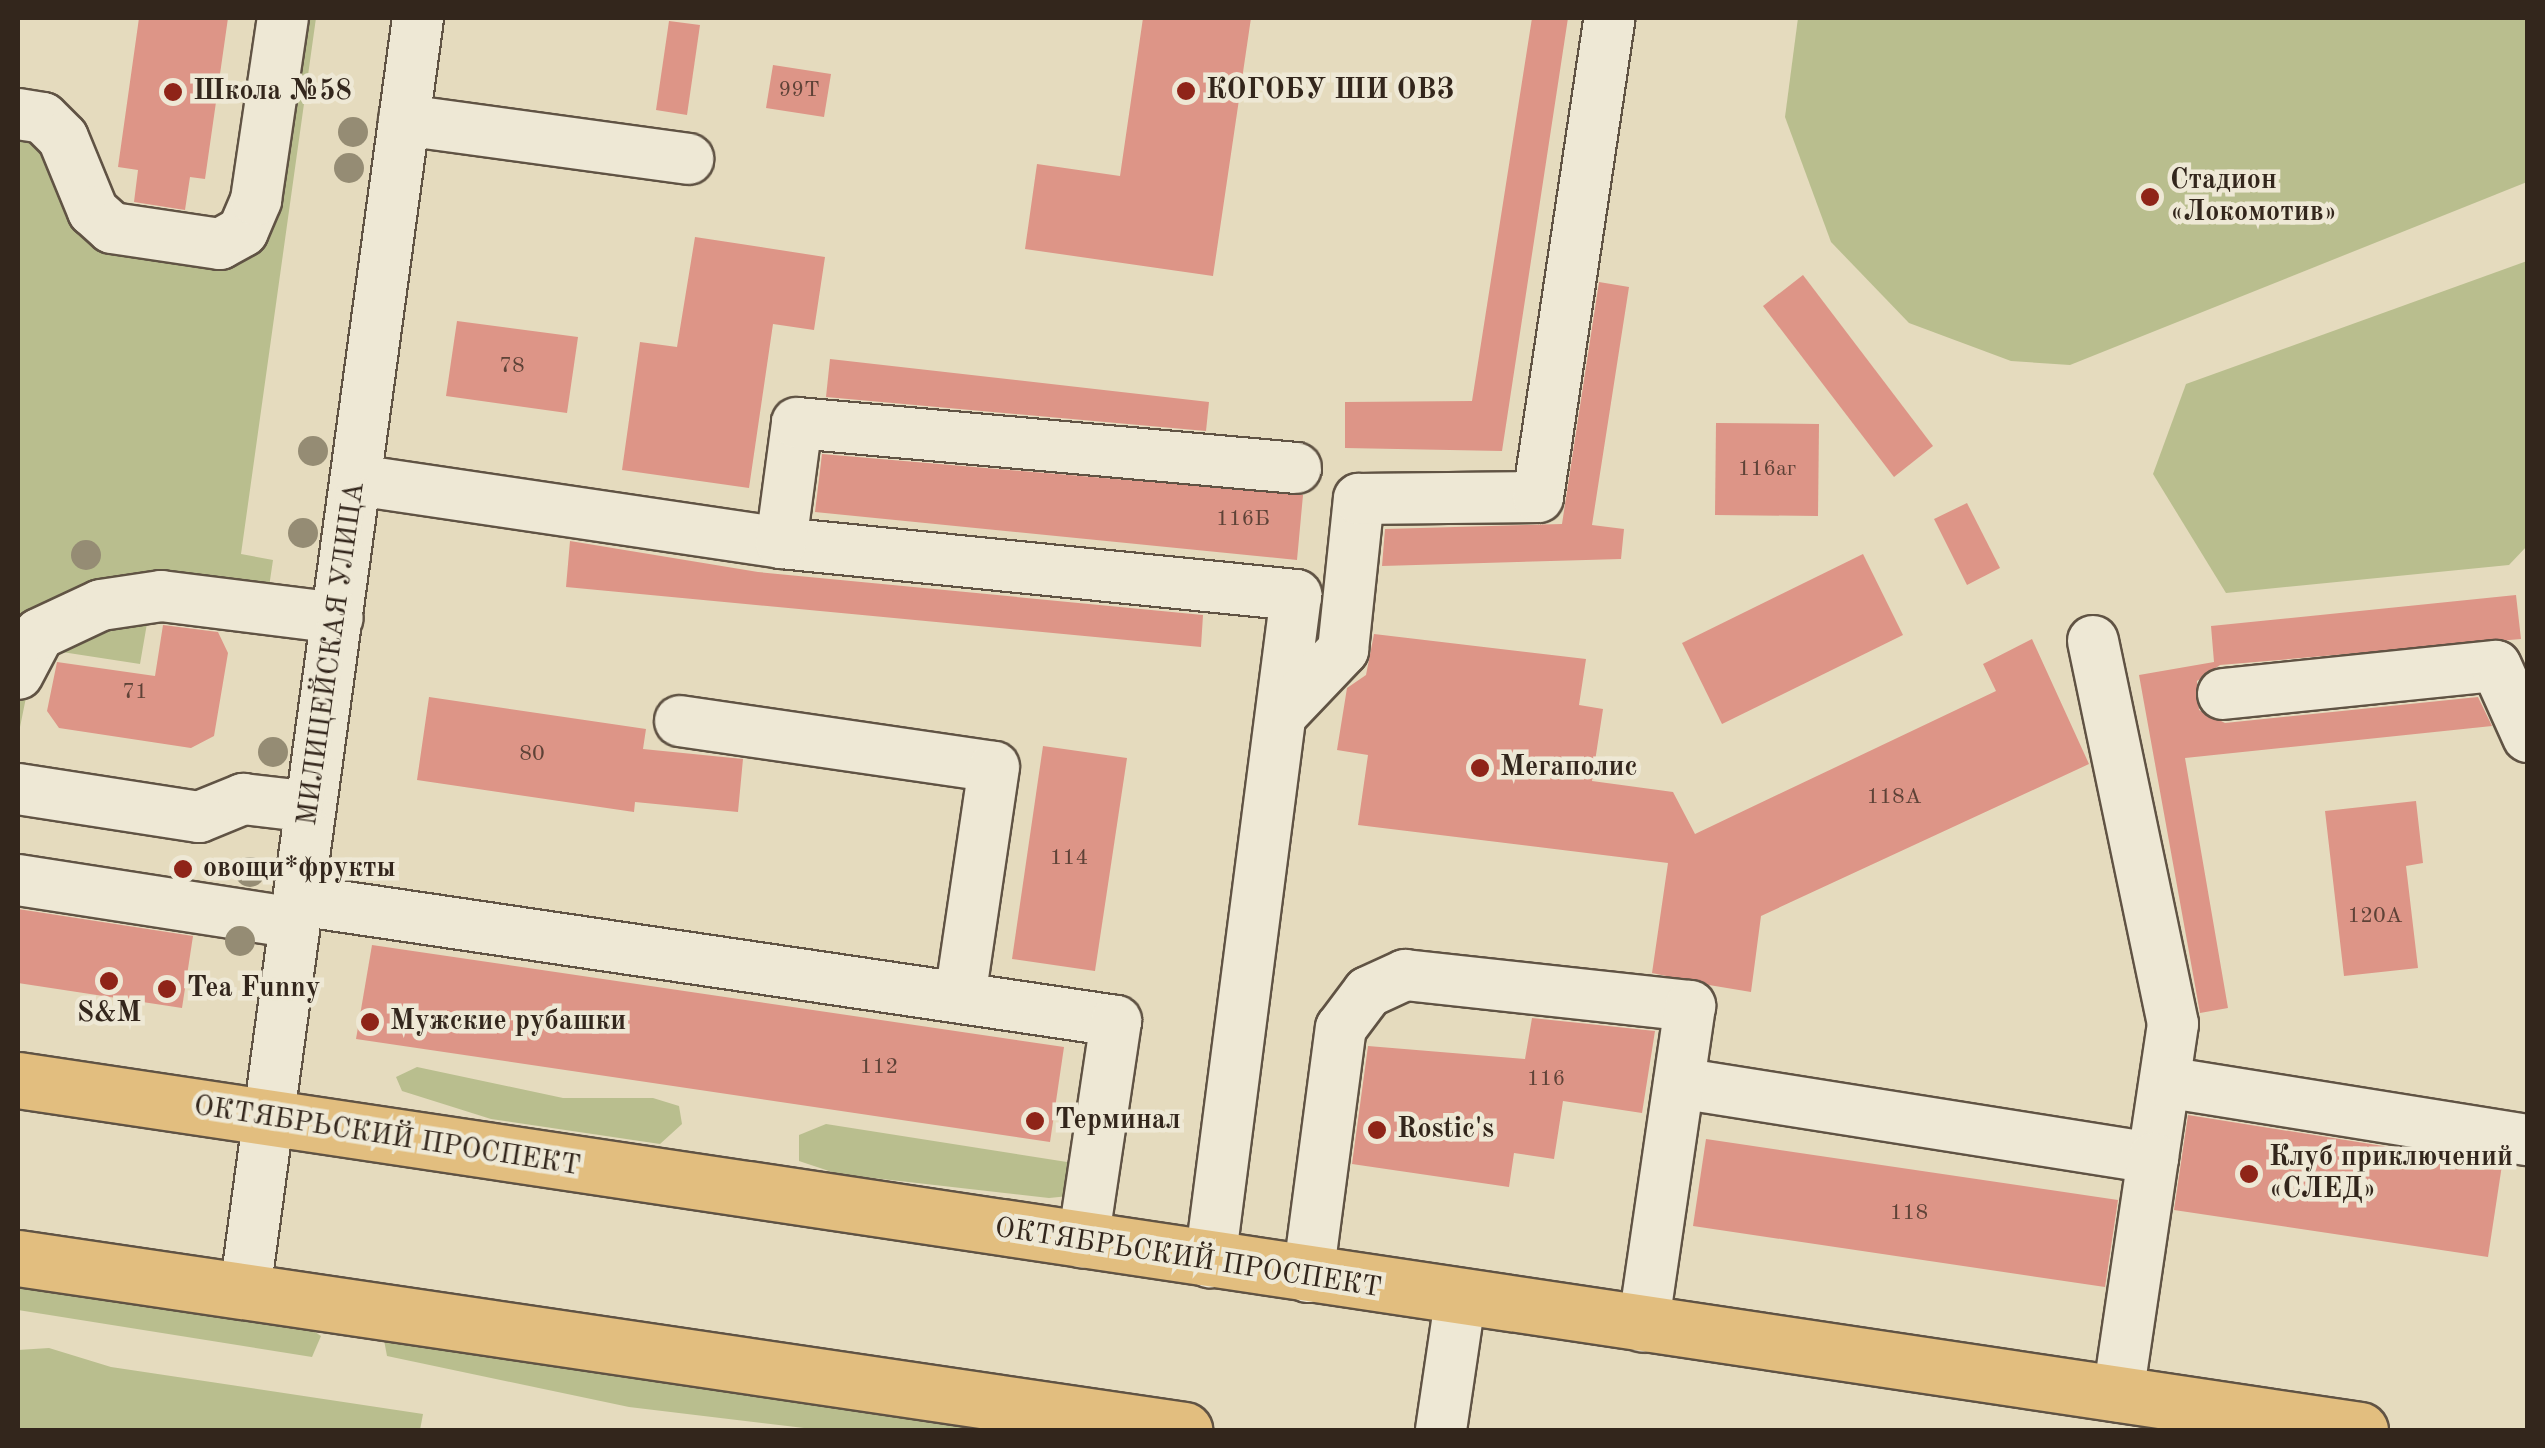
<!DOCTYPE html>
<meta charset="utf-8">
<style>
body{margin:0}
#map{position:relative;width:2545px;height:1448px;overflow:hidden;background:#e5dbbe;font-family:"Old Standard TT",serif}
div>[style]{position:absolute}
.green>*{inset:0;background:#b9be8e}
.building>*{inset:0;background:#dd9587}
.roads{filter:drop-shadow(2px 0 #605344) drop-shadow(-2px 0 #605344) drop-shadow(0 2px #605344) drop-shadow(0 -2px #605344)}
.minor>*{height:50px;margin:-25px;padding:0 25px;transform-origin:25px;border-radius:25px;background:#eee8d5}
.major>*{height:55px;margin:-27.5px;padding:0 27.5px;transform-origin:27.5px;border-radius:27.5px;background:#e2be7f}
.trees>*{width:30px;height:30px;margin:-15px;border-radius:50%;background:#958c74}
.dots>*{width:28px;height:28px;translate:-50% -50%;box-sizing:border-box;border:5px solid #eee8d5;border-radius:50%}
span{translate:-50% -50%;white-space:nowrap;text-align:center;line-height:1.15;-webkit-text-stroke:9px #eee8d5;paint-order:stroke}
.number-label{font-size:22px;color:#5e4237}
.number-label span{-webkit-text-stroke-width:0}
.poi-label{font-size:28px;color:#33261c;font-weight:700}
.left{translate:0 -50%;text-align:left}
.street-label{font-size:28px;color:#33261c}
.frame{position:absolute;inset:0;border:20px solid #33261c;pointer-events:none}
</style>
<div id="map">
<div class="green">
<div style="clip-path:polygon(299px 18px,316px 18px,241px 554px,273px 560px,264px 621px,150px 606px,140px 664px,36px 648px,18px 737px,18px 138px,52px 152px,90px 242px,233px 262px,268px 236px)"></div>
<div style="clip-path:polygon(1798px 18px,2527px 18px,2527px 182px,2070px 365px,2011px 361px,1909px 323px,1831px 242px,1785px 117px)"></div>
<div style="clip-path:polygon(2527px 261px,2527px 546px,2509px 565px,2226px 593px,2153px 474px,2186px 384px)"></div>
<div style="clip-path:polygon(417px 1067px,563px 1098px,653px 1098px,679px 1106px,682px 1124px,660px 1144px,491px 1119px,402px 1091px,396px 1077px)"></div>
<div style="clip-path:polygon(826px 1124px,1067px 1162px,1077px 1175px,1069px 1196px,1049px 1198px,838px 1174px,799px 1161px,799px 1135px)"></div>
<div style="clip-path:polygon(18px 1276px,306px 1326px,321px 1336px,312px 1357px,18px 1310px)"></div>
<div style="clip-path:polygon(402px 1335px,1058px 1430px,821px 1430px,629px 1407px,387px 1356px,384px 1340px)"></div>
<div style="clip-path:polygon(49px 1348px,111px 1367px,423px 1414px,420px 1430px,18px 1430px,18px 1350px)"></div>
</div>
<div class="building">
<div style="clip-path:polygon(139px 18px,228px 18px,205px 179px,190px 177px,185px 210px,134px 202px,138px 170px,118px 167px)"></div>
<div style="clip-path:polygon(1143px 18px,1251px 18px,1213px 276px,1025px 249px,1037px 164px,1120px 176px)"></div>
<div style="clip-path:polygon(1532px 18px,1568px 18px,1502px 451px,1345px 448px,1345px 402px,1472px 401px)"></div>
<div style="clip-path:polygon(669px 21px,700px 25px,687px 115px,656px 110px)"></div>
<div style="clip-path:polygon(773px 65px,831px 74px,824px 117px,766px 108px)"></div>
<div style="clip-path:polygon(695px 237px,825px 257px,814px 330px,773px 324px,749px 488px,622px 470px,640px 342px,677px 347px)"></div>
<div style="clip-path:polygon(1803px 275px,1933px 446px,1894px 477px,1763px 306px)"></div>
<div style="clip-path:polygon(1599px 282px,1629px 287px,1592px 525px,1624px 529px,1621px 559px,1382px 566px,1385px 529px,1562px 524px)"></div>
<div style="clip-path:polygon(457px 321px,578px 337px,567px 413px,446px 396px)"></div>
<div style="clip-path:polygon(830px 359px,1209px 402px,1206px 431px,826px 397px)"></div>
<div style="clip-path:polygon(1716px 423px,1819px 424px,1818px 516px,1715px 515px)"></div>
<div style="clip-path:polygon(822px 454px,1303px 495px,1297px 560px,815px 512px)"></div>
<div style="clip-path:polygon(1967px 503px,2000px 568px,1967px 585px,1934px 519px)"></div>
<div style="clip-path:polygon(570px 541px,758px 572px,1203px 615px,1201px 647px,566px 587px)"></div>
<div style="clip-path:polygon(1863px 554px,1903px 635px,1722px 724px,1682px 643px)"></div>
<div style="clip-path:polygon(2516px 595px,2521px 639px,2220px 665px,2197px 681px,2199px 710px,2225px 723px,2478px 697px,2492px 726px,2185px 758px,2228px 1008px,2200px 1013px,2139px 675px,2214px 662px,2211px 626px)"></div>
<div style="clip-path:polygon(163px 625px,218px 632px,228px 653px,214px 736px,191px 748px,59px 728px,47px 711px,57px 662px,155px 676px)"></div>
<div style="clip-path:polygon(1374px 634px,1586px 659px,1579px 705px,1603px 709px,1592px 781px,1673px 792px,1695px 834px,1996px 691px,1983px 664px,2032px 639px,2089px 764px,1761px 916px,1751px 992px,1709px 985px,1652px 973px,1668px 863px,1358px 825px,1368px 755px,1337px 750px,1347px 688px,1366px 675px)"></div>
<div style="clip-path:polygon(429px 697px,646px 729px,643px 749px,743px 759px,738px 812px,635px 802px,634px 812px,417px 780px)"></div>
<div style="clip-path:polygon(1043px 746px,1127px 758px,1095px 971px,1012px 959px)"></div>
<div style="clip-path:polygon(2416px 801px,2423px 863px,2406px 866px,2418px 968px,2344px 976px,2325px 811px)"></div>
<div style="clip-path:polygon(18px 909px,193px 936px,182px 1008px,18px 983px)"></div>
<div style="clip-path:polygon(372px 945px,1064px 1047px,1050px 1142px,356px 1039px)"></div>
<div style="clip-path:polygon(1532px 1018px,1655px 1031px,1642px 1113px,1563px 1101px,1554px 1159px,1514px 1153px,1509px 1187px,1352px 1164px,1368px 1046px,1525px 1059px)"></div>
<div style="clip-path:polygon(2188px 1115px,2502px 1165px,2488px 1257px,2174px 1210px)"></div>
<div style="clip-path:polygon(1706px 1139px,2118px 1200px,2105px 1287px,1693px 1226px)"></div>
</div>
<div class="roads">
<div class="minor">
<div style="left:18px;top:114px;width:25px;rotate:9deg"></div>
<div style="left:43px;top:118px;width:28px;rotate:45deg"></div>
<div style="left:63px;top:138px;width:79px;rotate:67.7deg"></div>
<div style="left:93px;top:211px;width:25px;rotate:42deg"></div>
<div style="left:112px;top:228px;width:109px;rotate:8.4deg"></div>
<div style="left:220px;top:244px;width:26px;rotate:-29deg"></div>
<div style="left:243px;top:231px;width:34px;rotate:-67deg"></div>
<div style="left:256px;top:200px;width:184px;rotate:-81.6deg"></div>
<div style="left:404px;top:120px;width:287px;rotate:7.8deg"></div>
<div style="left:356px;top:480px;width:430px;rotate:8.4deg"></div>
<div style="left:781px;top:543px;width:518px;rotate:5.77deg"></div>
<div style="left:1296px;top:595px;width:673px;rotate:97.35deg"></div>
<div style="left:781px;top:543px;width:121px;rotate:-82.4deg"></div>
<div style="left:797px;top:423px;width:501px;rotate:5.15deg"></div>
<div style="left:2093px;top:641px;width:391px;rotate:78.2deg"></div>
<div style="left:2173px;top:1024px;width:135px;rotate:98.5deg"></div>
<div style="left:18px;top:674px;width:45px;rotate:-62.3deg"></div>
<div style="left:39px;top:634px;width:68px;rotate:-25.1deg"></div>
<div style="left:101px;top:605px;width:61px;rotate:-8.5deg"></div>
<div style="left:161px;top:596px;width:178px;rotate:7.1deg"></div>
<div style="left:2223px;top:694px;width:274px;rotate:-5.9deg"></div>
<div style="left:2496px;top:666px;width:78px;rotate:65.7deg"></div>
<div style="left:1284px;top:712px;width:86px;rotate:-46.4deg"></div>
<div style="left:1343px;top:650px;width:152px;rotate:-84deg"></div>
<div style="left:1359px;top:499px;width:179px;rotate:-0.6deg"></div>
<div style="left:1538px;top:497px;width:484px;rotate:-81.5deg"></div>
<div style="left:680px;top:721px;width:317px;rotate:8.3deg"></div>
<div style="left:994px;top:767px;width:233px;rotate:98.4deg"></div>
<div style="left:18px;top:789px;width:183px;rotate:8.8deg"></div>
<div style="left:199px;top:817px;width:48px;rotate:-22.2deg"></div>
<div style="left:243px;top:799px;width:68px;rotate:6.7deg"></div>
<div style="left:18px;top:880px;width:280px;rotate:8.8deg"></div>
<div style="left:298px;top:900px;width:827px;rotate:8.41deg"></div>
<div style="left:1116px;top:1021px;width:224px;rotate:98.5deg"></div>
<div style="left:2165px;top:1082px;width:368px;rotate:9.1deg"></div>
<div style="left:1679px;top:1083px;width:480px;rotate:9deg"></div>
<div style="left:2153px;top:1158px;width:241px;rotate:98.4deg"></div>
<div style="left:1308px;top:1277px;width:251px;rotate:-82.5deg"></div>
<div style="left:1341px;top:1028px;width:45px;rotate:-53.1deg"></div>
<div style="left:1368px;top:992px;width:41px;rotate:-24.7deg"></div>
<div style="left:1405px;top:975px;width:287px;rotate:6.2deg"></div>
<div style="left:1690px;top:1006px;width:324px;rotate:98.3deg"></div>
<div style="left:245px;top:1291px;width:1285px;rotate:-82.26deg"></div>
<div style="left:1441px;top:1430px;width:130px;rotate:-81.6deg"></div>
</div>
<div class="major">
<div style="left:18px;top:1080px;width:2368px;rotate:8.5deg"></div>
<div style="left:18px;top:1258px;width:1179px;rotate:8.39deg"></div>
</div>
</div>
<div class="trees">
<div style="left:353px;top:132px"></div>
<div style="left:349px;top:168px"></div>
<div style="left:313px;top:451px"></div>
<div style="left:303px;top:533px"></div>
<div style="left:86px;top:555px"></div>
<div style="left:273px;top:752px"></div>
<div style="left:250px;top:872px"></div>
<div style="left:240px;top:941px"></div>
</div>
<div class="dots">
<div style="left:1186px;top:91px;background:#8f2418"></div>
<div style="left:173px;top:92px;background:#8f2418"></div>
<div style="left:2150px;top:197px;background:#8f2418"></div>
<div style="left:1480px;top:768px;background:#8f2418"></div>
<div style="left:183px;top:869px;background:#8f2418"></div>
<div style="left:109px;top:981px;background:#8f2418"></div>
<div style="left:167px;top:989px;background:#8f2418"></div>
<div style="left:370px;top:1022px;background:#8f2418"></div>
<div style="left:1035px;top:1121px;background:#8f2418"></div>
<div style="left:1377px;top:1130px;background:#8f2418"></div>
<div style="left:2249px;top:1174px;background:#8f2418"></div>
</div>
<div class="number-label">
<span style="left:799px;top:91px">99Т</span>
<span style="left:512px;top:367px">78</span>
<span style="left:1767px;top:470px">116аг</span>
<span style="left:1243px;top:520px">116Б</span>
<span style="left:135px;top:693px">71</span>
<span style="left:532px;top:755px">80</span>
<span style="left:1894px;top:798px">118А</span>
<span style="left:1069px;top:859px">114</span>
<span style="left:2375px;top:917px">120А</span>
<span style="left:879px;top:1068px">112</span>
<span style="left:1546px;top:1080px">116</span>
<span style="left:1909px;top:1214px">118</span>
</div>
<div class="poi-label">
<span class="left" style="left:1206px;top:91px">КОГОБУ ШИ ОВЗ</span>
<span class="left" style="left:193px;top:92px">Школа №58</span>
<span class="left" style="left:2170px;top:197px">Cтадион<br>«Локомотив»</span>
<span class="left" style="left:1500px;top:768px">Мегаполис</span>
<span class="left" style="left:203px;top:869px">овощи*фрукты</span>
<span class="left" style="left:187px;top:989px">Tea Funny</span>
<span style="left:109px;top:1014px">S&amp;M</span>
<span class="left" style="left:390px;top:1022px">Мужские рубашки</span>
<span class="left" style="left:1055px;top:1121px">Терминал</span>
<span class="left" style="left:1397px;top:1130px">Rostiс's</span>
<span class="left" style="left:2269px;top:1174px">Клуб приключений<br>«СЛЕД»</span>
</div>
<div class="street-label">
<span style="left:332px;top:654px;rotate:-82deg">МИЛИЦЕЙСКАЯ УЛИЦА</span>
<span style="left:387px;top:1137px;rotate:9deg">ОКТЯБРЬСКИЙ ПРОСПЕКТ</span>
<span style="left:1188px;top:1259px;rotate:9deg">ОКТЯБРЬСКИЙ ПРОСПЕКТ</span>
</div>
<div class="frame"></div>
</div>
